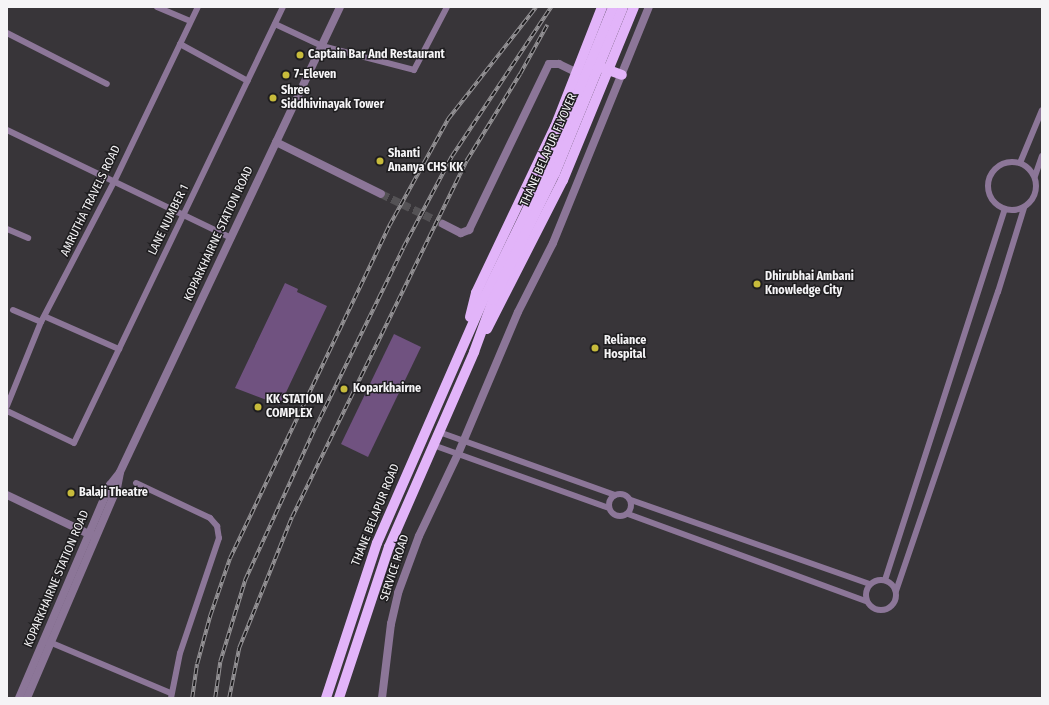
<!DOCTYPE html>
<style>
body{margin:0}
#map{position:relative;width:1049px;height:705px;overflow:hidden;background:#383539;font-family:"Fira Sans Condensed",sans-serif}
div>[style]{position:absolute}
.green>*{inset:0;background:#705280}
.tertiary-tunnel>*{height:8px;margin-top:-4px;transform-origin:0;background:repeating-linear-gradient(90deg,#545255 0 8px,transparent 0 12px)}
.minor>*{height:6px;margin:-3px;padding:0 3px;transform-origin:3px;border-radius:3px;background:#8c7698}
.minor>.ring{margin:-3px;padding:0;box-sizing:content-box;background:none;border:6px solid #8c7698;border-radius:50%}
.tertiary>*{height:8px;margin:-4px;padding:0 4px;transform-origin:4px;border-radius:4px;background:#8c7698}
.primary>*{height:10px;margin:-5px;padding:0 5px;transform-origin:5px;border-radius:5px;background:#e2b4f9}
.rail>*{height:3.5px;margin-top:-1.75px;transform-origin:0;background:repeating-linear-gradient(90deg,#1e1d1f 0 6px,#959396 0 12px);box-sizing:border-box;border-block:1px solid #959396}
.primary-bridge>*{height:10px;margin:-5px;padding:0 5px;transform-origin:5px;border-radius:5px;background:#e2b4f9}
.dots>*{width:11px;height:11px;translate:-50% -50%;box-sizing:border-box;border:2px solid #1e1d1f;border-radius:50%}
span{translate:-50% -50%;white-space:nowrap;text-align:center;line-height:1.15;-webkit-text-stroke:3px #1e1d1f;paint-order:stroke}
.poi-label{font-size:12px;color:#f5f4f6;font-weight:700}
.left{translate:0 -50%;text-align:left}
.street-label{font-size:12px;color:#f5f4f6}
.frame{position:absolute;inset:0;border:8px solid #f5f4f6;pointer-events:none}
</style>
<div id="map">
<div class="green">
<div style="clip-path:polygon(285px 283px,298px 289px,297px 292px,327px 306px,280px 405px,235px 388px)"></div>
<div style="clip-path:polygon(394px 334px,421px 347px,368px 457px,341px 444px)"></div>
</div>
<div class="tertiary-tunnel">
<div style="left:381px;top:194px;width:69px;rotate:25.8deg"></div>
</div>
<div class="minor">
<div style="left:157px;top:7px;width:36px;rotate:23deg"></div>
<div style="left:275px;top:24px;width:52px;rotate:25.1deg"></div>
<div style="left:322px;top:46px;width:95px;rotate:14.6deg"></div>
<div style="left:414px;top:70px;width:71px;rotate:-62.4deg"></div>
<div style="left:7px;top:33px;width:112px;rotate:27deg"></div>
<div style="left:180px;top:44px;width:77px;rotate:28.6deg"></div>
<div style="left:7px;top:130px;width:249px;rotate:25.7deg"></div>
<div class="ring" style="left:988px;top:162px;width:42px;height:42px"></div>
<div style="left:1020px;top:163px;width:57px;rotate:-67.5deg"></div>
<div style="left:1035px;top:176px;width:21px;rotate:-71deg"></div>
<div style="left:7px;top:229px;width:23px;rotate:23deg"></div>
<div style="left:13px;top:310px;width:30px;rotate:23deg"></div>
<div style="left:46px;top:317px;width:80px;rotate:23.7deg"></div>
<div style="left:7px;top:406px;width:91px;rotate:-68deg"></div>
<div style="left:41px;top:322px;width:158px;rotate:-62.5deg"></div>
<div style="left:114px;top:182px;width:194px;rotate:-64.4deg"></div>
<div style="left:7px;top:411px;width:74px;rotate:25.5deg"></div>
<div style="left:74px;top:443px;width:484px;rotate:-64.4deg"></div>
<div style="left:439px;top:432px;width:187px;rotate:19.7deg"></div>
<div style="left:433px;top:445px;width:187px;rotate:19.7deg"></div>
<div style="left:136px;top:483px;width:82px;rotate:25.3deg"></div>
<div style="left:210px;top:518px;width:11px;rotate:49deg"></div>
<div style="left:217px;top:526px;width:12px;rotate:81deg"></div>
<div style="left:219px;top:538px;width:121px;rotate:108.7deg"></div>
<div style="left:180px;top:653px;width:46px;rotate:101.3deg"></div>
<div class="ring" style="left:609px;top:494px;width:16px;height:16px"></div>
<div style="left:631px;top:500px;width:253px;rotate:19.4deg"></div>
<div style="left:628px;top:514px;width:253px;rotate:20.1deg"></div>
<div class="ring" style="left:866px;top:580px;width:24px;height:24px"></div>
<div style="left:885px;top:580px;width:390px;rotate:-72.1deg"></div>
<div style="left:896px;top:591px;width:316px;rotate:-71.2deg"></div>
<div style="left:998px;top:292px;width:88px;rotate:-72.8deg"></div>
<div style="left:47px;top:641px;width:134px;rotate:22.8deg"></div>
</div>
<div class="tertiary">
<div style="left:276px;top:142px;width:117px;rotate:26.3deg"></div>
<div style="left:443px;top:224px;width:20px;rotate:27deg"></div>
<div style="left:461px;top:233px;width:9px;rotate:-21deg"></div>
<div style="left:469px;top:230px;width:184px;rotate:-64.3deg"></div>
<div style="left:549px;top:64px;width:10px"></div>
<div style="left:559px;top:64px;width:25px;rotate:26deg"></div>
<div style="left:7px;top:495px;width:95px;rotate:25.5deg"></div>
<div style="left:19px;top:698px;width:232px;rotate:-66.9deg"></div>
<div style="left:110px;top:485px;width:16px;rotate:-52deg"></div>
<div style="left:120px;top:472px;width:514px;rotate:-64.68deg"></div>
<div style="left:27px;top:698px;width:228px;rotate:-66.8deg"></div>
<div style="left:117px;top:488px;width:15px;rotate:-79deg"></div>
<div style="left:382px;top:698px;width:75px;rotate:-83.1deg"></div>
<div style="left:391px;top:624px;width:32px;rotate:-77deg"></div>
<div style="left:398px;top:593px;width:61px;rotate:-69.8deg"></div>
<div style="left:419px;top:536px;width:91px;rotate:-64.6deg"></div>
<div style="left:458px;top:454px;width:154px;rotate:-67.1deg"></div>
<div style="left:518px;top:312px;width:77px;rotate:-63.1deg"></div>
<div style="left:553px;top:243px;width:255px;rotate:-67.9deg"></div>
</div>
<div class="primary">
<div style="left:603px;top:68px;width:20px;rotate:20deg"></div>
<div style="left:470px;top:317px;width:25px;rotate:-76deg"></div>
<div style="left:476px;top:293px;width:184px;rotate:-64.6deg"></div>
<div style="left:555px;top:127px;width:129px;rotate:-68.6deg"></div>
<div style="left:487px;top:329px;width:167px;rotate:-63deg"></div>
<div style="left:563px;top:180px;width:187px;rotate:-67.7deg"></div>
<div style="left:326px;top:698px;width:163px;rotate:-71.8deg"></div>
<div style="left:377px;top:543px;width:270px;rotate:-66.4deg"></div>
<div style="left:339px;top:698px;width:159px;rotate:-71.7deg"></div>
<div style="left:389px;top:547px;width:213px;rotate:-66.4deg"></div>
<div style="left:474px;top:352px;width:55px;rotate:-69.9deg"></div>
</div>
<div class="rail">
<div style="left:192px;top:698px;width:34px;rotate:-82deg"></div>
<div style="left:197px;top:664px;width:50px;rotate:-74.8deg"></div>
<div style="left:210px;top:616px;width:61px;rotate:-71deg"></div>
<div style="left:230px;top:558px;width:368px;rotate:-64.4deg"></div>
<div style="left:389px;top:226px;width:122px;rotate:-61.1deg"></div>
<div style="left:448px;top:119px;width:142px;rotate:-51.8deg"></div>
<div style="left:215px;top:698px;width:36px;rotate:-82deg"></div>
<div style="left:220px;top:662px;width:86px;rotate:-73deg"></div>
<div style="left:245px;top:580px;width:167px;rotate:-65.3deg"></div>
<div style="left:315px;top:428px;width:200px;rotate:-63.9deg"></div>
<div style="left:403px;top:248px;width:104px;rotate:-62deg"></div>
<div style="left:452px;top:156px;width:179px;rotate:-56.4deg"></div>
<div style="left:229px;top:698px;width:51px;rotate:-78.7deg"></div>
<div style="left:239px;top:648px;width:141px;rotate:-68deg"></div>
<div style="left:292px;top:517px;width:398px;rotate:-63.9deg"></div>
<div style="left:467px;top:160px;width:101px;rotate:-58.4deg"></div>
<div style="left:520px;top:74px;width:56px;rotate:-61.1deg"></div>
</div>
<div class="primary-bridge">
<div style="left:485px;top:296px;width:141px;rotate:-64deg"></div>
<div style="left:547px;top:169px;width:175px;rotate:-67.8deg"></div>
<div style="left:493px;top:300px;width:141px;rotate:-64deg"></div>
<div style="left:555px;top:173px;width:179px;rotate:-67.7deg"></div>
</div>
<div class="dots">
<div style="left:300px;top:55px;background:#c7bb3b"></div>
<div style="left:286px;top:75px;background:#c7bb3b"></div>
<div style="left:273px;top:98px;background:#c7bb3b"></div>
<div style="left:380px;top:161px;background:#c7bb3b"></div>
<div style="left:757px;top:284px;background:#c7bb3b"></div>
<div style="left:595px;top:348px;background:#c7bb3b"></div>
<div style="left:344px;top:389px;background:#c7bb3b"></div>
<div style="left:258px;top:407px;background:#c7bb3b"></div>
<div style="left:71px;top:493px;background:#c7bb3b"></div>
</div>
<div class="poi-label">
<span class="left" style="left:308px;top:55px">Captain Bar And Restaurant</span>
<span class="left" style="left:294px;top:75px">7-Eleven</span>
<span class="left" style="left:281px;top:98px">Shree<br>Siddhivinayak Tower</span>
<span class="left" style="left:388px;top:161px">Shanti<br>Ananya CHS KK</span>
<span class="left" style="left:765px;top:284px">Dhirubhai Ambani<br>Knowledge City</span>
<span class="left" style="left:604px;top:348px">Reliance<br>Hospital</span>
<span class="left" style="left:353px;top:389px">Koparkhairne</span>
<span class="left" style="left:266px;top:407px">KK STATION<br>COMPLEX</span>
<span class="left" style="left:79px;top:493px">Balaji Theatre</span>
</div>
<div class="street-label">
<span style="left:549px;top:150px;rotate:-66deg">THANE BELAPUR FLYOVER</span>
<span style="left:91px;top:201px;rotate:-64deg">AMRUTHA TRAVELS ROAD</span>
<span style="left:169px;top:220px;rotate:-64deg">LANE NUMBER 1</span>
<span style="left:219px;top:234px;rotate:-65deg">KOPARKHAIRNE STATION ROAD</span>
<span style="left:376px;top:515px;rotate:-68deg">THANE BELAPUR ROAD</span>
<span style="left:395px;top:568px;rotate:-72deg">SERVICE ROAD</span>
<span style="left:57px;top:579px;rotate:-67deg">KOPARKHAIRNE STATION ROAD</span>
</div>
<div class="frame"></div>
</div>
